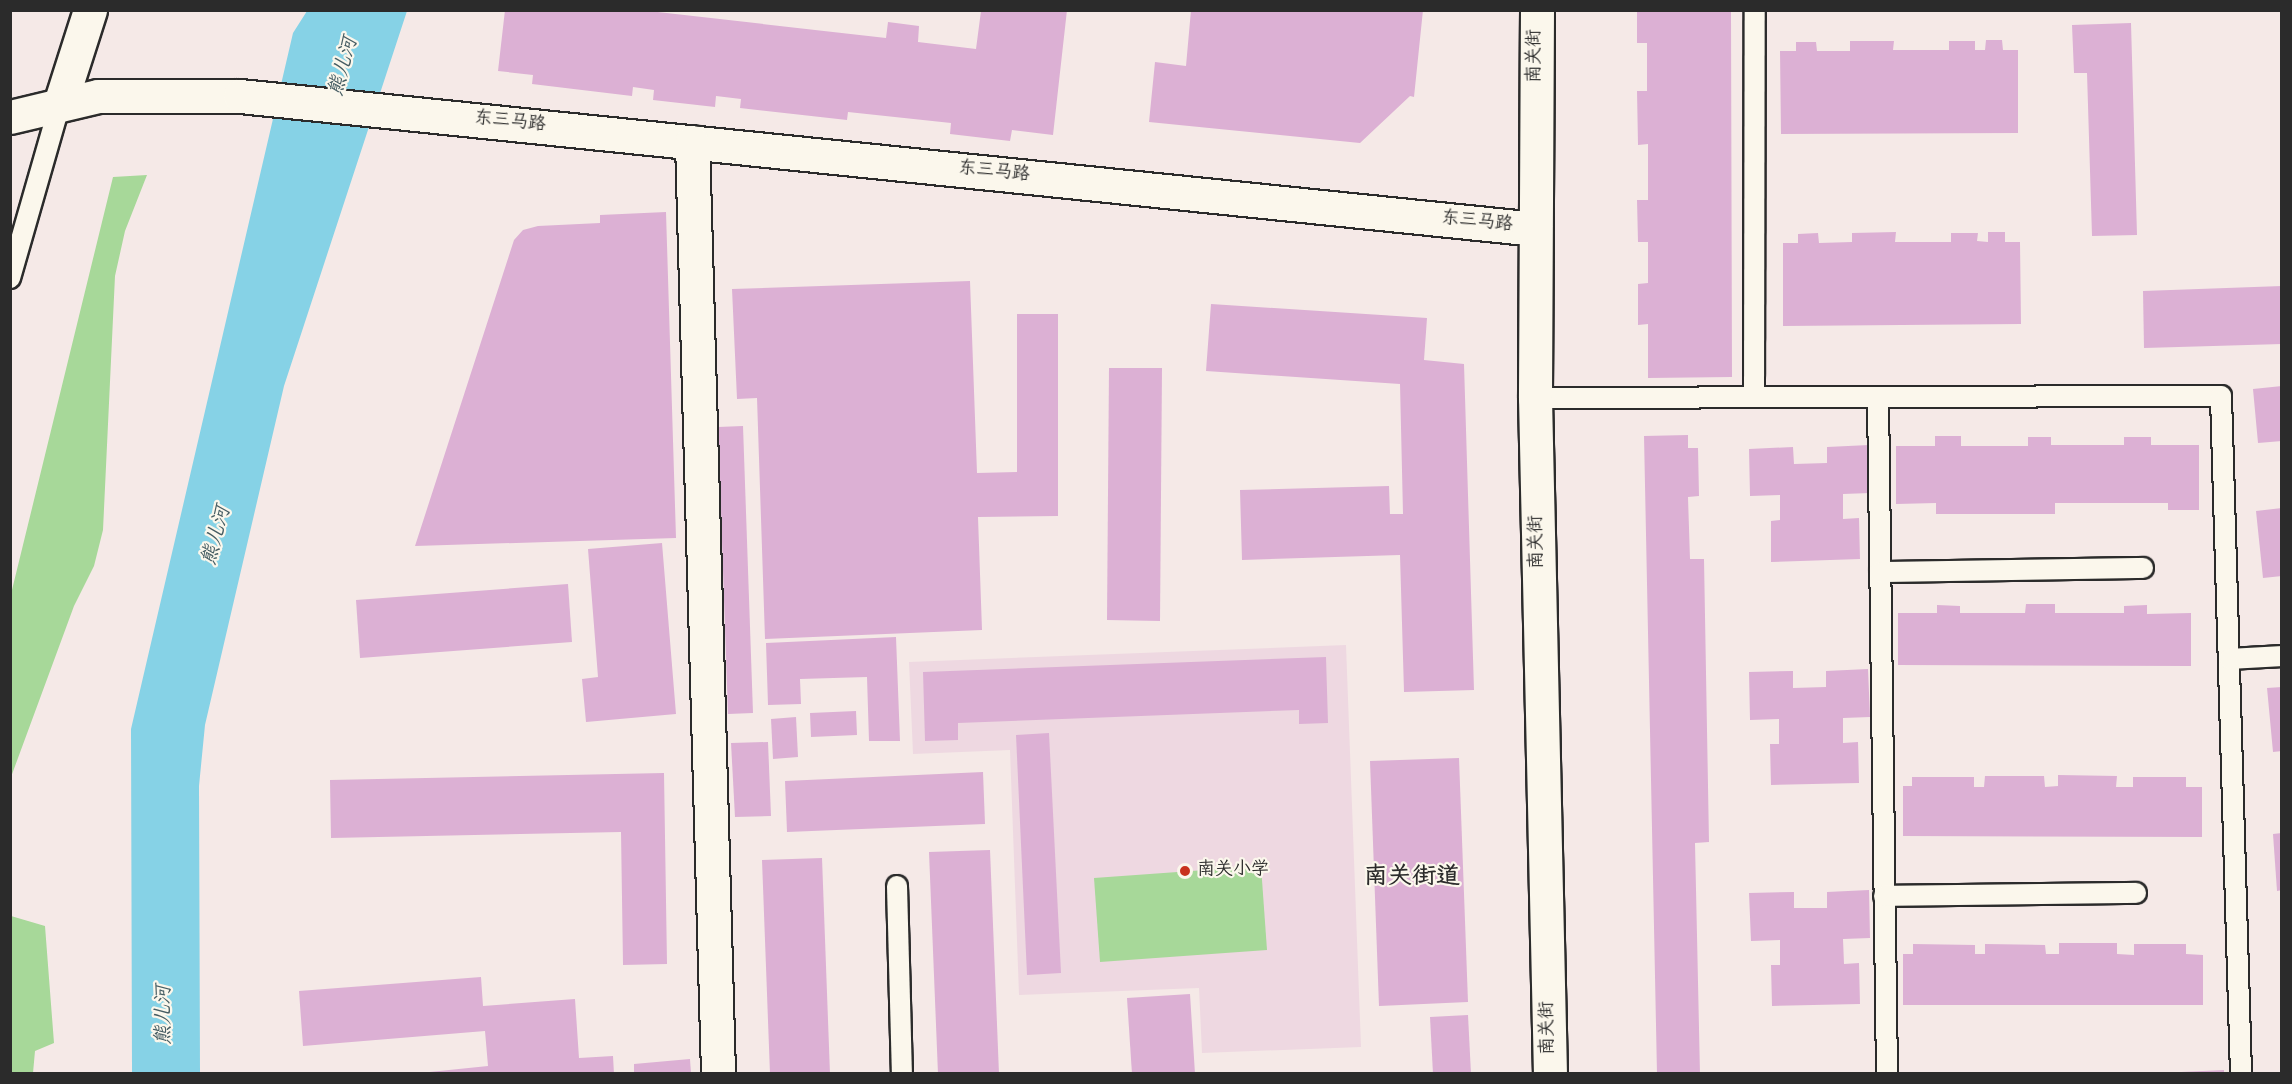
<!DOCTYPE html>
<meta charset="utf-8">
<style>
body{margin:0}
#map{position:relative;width:2292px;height:1084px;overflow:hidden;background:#f5e9e7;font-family:"Gochi Hand","LXGW WenKai TC",sans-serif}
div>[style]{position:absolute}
.built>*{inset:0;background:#eed8e1}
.green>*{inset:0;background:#a7d899}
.water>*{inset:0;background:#86d2e6}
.building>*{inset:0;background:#dcb0d4}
.roads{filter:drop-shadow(2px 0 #2b2b2b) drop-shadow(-2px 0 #2b2b2b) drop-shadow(0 2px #2b2b2b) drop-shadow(0 -2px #2b2b2b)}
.lane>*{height:20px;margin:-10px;padding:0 10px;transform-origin:10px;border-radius:10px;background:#fbf7ec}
.street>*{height:33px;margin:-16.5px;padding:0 16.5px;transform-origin:16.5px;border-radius:16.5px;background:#fbf7ec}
.secondary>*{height:33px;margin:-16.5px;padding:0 16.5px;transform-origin:16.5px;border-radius:16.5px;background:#fbf7ec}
.dots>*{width:16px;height:16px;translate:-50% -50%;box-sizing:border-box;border:3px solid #fbf7ec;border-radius:50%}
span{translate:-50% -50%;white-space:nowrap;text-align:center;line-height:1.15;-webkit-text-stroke:4.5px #fbf7ec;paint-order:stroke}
.street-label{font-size:18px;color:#2b2b2b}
.poi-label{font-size:18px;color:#2b2b2b}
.left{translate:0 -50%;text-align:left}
.water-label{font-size:20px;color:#465d63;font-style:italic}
.district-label{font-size:24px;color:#2b2b2b;font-weight:700}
.frame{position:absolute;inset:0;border:12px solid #2b2b2b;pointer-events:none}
</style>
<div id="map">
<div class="built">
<div style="clip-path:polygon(1346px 645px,1361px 1047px,1202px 1053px,1199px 988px,1019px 995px,1010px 750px,913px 754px,909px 662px)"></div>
</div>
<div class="green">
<div style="clip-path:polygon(147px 175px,125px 231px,115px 276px,103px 530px,94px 566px,74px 606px,11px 777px,11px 594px,113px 177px)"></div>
<div style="clip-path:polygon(1261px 866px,1267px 950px,1100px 962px,1094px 878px)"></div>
<div style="clip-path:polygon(11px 916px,45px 926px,54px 1043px,35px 1051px,33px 1073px,11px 1073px)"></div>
</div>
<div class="water">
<div style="clip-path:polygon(307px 11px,407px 11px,284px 386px,205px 725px,199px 786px,200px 1073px,132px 1074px,131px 729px,293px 33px)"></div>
</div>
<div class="building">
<div style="clip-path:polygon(505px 10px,640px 10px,886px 38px,888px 22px,919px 26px,918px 42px,976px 49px,981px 11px,1067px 10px,1053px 135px,1012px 130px,1010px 141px,950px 134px,951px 123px,848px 112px,847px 120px,740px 108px,741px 99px,716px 96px,715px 107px,653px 100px,654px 90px,633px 87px,632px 96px,532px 84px,533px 75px,498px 71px)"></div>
<div style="clip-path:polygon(1191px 10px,1423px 10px,1414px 97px,1410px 96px,1360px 143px,1149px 122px,1155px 62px,1186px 66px)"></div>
<div style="clip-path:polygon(1637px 10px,1731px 10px,1732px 377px,1648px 378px,1648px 324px,1638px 325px,1638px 284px,1648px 283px,1648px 242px,1638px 242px,1637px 200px,1648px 200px,1648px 144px,1638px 145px,1637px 91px,1647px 91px,1647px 43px,1637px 43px)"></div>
<div style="clip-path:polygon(2131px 23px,2137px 235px,2092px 236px,2087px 73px,2074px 73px,2072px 25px)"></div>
<div style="clip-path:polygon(1986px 40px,2002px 40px,2003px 50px,2018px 50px,2018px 133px,1781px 134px,1780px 51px,1796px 51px,1796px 42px,1816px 42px,1817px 51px,1850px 51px,1850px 41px,1894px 41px,1893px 50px,1949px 50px,1949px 41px,1975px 41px,1975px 50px,1985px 50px)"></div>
<div style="clip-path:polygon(666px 212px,676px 538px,415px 546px,514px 240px,523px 230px,538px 226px,600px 223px,600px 215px)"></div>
<div style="clip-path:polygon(1896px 232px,1895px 242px,1951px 242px,1951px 233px,1978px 233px,1977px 241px,1988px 242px,1988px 232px,2005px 232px,2005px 242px,2020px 242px,2021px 324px,1783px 326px,1783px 243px,1798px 243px,1798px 234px,1818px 233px,1819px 243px,1852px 242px,1852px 233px)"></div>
<div style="clip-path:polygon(970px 281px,977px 473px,1017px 472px,1017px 314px,1058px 314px,1058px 516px,978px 517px,982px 630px,765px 639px,757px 398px,737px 399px,732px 289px)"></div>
<div style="clip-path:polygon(2282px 286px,2282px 344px,2144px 348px,2143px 291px)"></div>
<div style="clip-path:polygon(1211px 304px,1427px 318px,1424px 360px,1464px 364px,1474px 690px,1404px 692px,1400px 555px,1242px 560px,1240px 490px,1389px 486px,1390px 514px,1403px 514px,1400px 384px,1206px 371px)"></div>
<div style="clip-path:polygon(1109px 368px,1162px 368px,1160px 621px,1107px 620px)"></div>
<div style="clip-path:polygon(2282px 386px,2282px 441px,2258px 443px,2253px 389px)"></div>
<div style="clip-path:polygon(743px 426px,753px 713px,728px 714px,718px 427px)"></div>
<div style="clip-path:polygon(1688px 435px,1688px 448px,1698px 448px,1699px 496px,1688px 497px,1690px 559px,1704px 559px,1709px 842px,1695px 843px,1700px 1074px,1657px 1074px,1644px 436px)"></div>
<div style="clip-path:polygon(1935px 436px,1961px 436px,1961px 446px,2028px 446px,2028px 437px,2051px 437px,2051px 445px,2124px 445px,2124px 437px,2151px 437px,2151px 445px,2199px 445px,2199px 510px,2168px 510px,2168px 503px,2055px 503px,2055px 514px,1936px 514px,1936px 503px,1896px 504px,1896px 446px,1935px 446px)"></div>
<div style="clip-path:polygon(1869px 445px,1870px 493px,1843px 494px,1843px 519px,1859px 518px,1860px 559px,1771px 562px,1771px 521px,1780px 520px,1780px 495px,1750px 496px,1749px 449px,1793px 447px,1794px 464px,1827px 463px,1827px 447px)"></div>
<div style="clip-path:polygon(2282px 508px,2282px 576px,2263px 578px,2256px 511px)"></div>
<div style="clip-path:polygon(662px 543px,676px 714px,586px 722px,582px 679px,598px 677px,588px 549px)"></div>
<div style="clip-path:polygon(568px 584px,572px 642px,360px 658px,356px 600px)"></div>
<div style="clip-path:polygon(2026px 604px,2055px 604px,2055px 613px,2124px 613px,2124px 606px,2147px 605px,2147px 614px,2191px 613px,2191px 666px,1898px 665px,1898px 613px,1937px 613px,1937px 605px,1960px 606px,1960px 613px,2025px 613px)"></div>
<div style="clip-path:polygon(896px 637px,900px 741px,869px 741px,867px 677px,800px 679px,801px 704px,768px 705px,766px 643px)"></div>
<div style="clip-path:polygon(1326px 657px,1328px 723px,1299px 724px,1299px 710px,958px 723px,958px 740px,925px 741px,923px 672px)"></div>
<div style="clip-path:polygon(1868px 669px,1870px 717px,1843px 718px,1843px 743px,1858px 742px,1859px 783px,1771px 785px,1770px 744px,1779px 744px,1779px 719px,1750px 720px,1749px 672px,1793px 671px,1793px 688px,1826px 687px,1826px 671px)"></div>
<div style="clip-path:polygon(2282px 687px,2282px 751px,2273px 752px,2267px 688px)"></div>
<div style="clip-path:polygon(856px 711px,857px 735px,811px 737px,810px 713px)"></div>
<div style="clip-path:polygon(796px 717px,798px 757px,773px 759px,771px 719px)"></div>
<div style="clip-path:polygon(1049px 733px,1061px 973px,1027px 975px,1016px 735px)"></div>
<div style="clip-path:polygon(768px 742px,771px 816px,735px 817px,731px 743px)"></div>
<div style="clip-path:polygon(1459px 758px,1468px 1002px,1379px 1006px,1370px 761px)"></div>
<div style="clip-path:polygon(983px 772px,985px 824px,787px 832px,785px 781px)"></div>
<div style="clip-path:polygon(664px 773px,667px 964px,623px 965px,621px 832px,331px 838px,330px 780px)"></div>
<div style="clip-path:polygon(2058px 775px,2117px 776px,2116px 787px,2133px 787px,2133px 777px,2186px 777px,2186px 787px,2202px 787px,2202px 837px,1903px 836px,1903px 786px,1912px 786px,1912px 777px,1974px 777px,1974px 787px,1984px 787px,1985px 776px,2044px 776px,2045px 787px,2058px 786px)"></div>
<div style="clip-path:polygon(2282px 833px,2282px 890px,2277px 891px,2273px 834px)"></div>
<div style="clip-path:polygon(990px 850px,999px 1074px,938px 1074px,929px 852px)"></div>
<div style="clip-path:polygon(822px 858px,830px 1074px,770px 1074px,762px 860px)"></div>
<div style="clip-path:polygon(1869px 890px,1870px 938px,1843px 939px,1844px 964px,1859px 963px,1860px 1004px,1772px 1006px,1771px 965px,1780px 965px,1780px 940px,1751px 941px,1749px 893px,1794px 892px,1794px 908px,1827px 908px,1827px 892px)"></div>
<div style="clip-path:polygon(2059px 943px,2117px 943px,2117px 954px,2134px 955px,2134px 944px,2186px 944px,2186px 954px,2203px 955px,2203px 1005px,1903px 1005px,1903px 954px,1913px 954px,1913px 944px,1975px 945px,1975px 954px,1985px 954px,1985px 944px,2045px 945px,2046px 954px,2059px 954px)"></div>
<div style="clip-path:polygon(481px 977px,483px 1006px,575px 999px,579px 1058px,613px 1056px,614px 1074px,410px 1074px,488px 1066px,485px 1031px,303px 1046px,299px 991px)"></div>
<div style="clip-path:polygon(1190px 994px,1195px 1074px,1132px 1074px,1127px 998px)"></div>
<div style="clip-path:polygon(1468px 1015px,1471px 1074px,1433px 1074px,1430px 1017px)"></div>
<div style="clip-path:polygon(690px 1059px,691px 1074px,634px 1074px,634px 1064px)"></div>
<div style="clip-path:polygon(2224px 1070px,2224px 1074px,2181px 1074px,2181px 1072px)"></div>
</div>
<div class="roads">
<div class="lane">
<div style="left:10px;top:278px;width:181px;rotate:-74deg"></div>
<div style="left:1754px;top:397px;width:387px;rotate:-89.9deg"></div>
<div style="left:1878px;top:397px;width:677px;rotate:89.24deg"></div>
<div style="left:1535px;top:398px;width:686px;rotate:-0.17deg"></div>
<div style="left:2221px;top:396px;width:678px;rotate:88.31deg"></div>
<div style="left:1880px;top:572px;width:263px;rotate:-0.9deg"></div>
<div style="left:2230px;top:659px;width:52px;rotate:-3.3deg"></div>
<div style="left:897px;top:886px;width:188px;rotate:88.5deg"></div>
<div style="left:1884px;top:896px;width:252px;rotate:-0.7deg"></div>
</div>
<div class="street">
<div style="left:60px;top:104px;width:99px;rotate:-72.3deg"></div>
<div style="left:10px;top:117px;width:90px;rotate:-13.4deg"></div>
<div style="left:98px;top:96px;width:142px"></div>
<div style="left:240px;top:96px;width:1302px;rotate:5.86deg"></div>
<div style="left:692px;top:142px;width:932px;rotate:88.4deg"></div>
</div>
<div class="secondary">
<div style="left:1537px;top:10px;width:388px;rotate:90.3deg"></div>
<div style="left:1535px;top:398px;width:676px;rotate:88.73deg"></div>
</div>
</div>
<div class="dots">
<div style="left:1185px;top:871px;background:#c8321e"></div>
</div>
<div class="street-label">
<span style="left:1536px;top:56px;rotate:-90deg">南关街</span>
<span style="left:510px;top:123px;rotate:6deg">东三马路</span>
<span style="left:994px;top:173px;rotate:6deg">东三马路</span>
<span style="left:1477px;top:223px;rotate:6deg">东三马路</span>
<span style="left:1538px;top:542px;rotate:-91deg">南关街</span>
<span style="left:1549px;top:1028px;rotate:-91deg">南关街</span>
</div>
<div class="poi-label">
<span class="left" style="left:1197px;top:871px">南关小学</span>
</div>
<div class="water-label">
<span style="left:345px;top:67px;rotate:-75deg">熊儿河</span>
<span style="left:218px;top:536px;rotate:-75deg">熊儿河</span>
<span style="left:165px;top:1015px;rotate:-90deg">熊儿河</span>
</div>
<div class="district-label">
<span style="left:1412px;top:879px">南关街道</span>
</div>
<div class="frame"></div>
</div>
